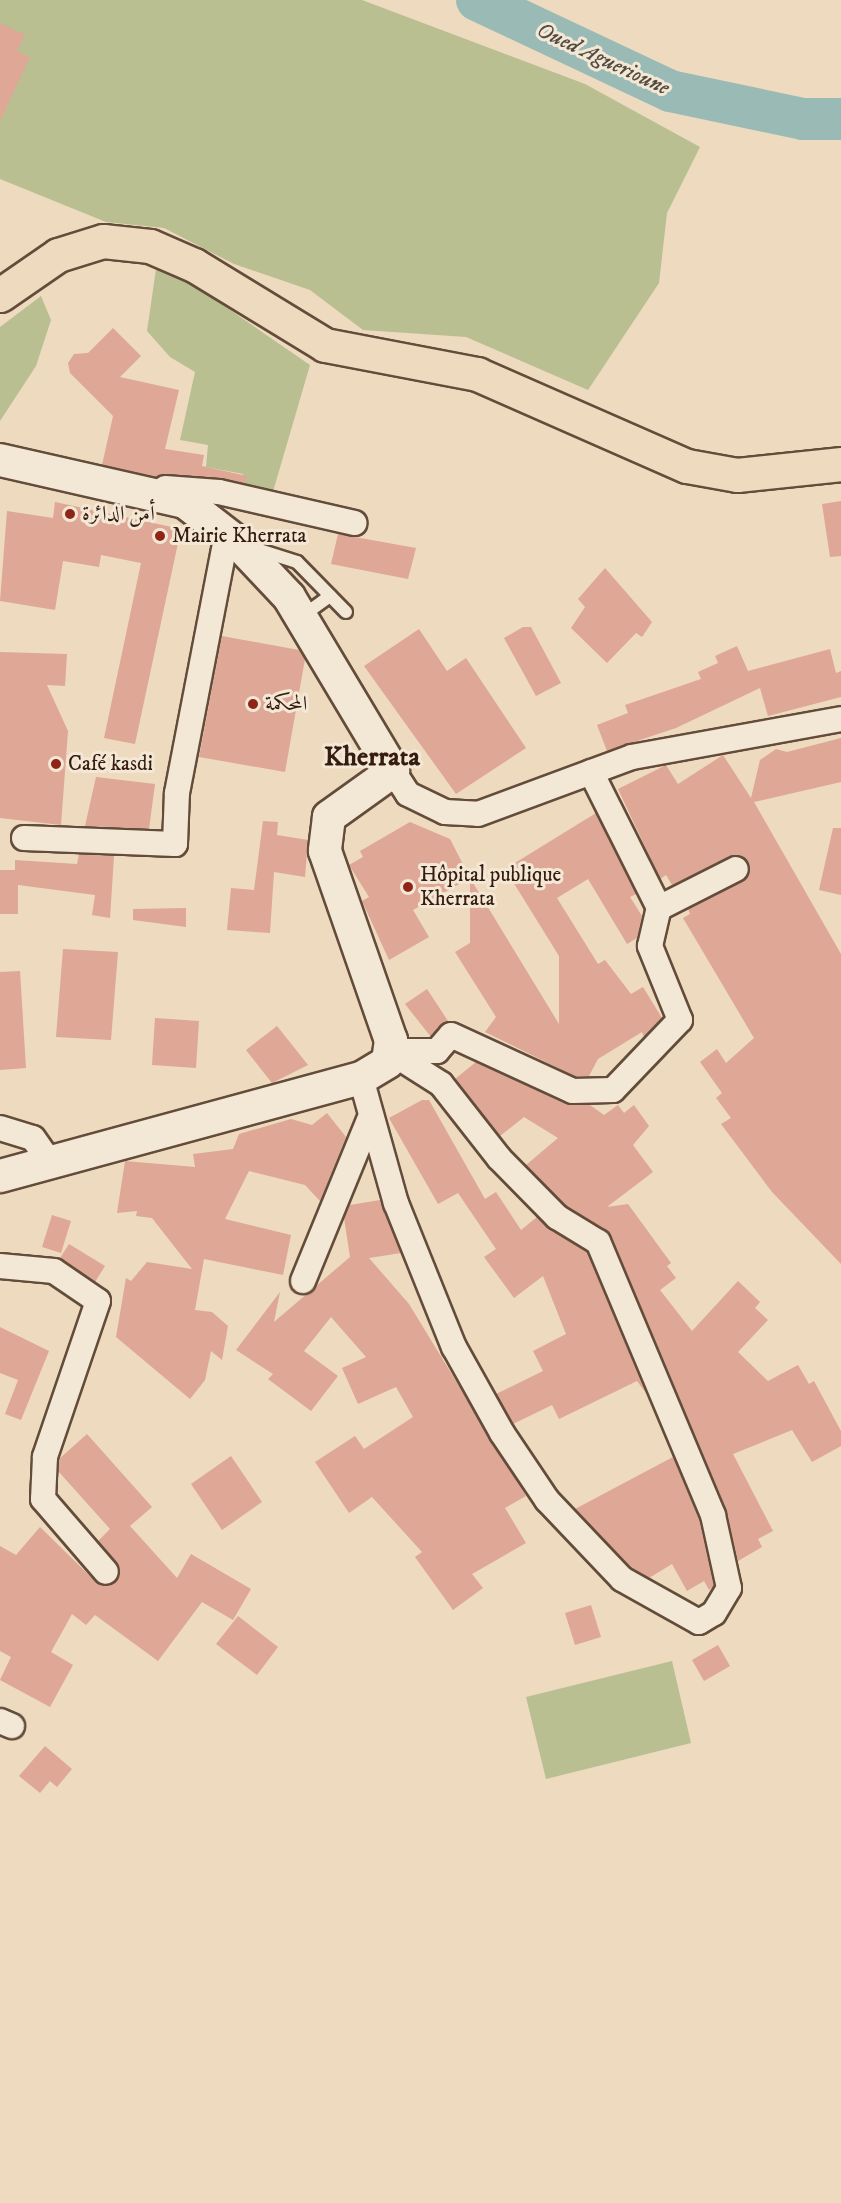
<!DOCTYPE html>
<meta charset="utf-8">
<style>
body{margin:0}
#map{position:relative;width:841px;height:2203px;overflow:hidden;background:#eddabf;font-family:"IM FELL DW Pica",Amiri,serif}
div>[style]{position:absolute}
.green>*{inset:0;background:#b9bf91}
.river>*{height:42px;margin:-21px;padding:0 21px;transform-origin:21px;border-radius:21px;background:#9abab6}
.building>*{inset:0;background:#dea796}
.roads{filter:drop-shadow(2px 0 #634c3a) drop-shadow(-2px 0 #634c3a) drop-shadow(0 2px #634c3a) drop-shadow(0 -2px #634c3a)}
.service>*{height:12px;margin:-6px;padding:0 6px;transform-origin:6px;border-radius:6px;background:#f3e7d5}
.minor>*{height:24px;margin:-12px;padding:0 12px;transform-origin:12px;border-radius:12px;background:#f3e7d5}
.tertiary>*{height:32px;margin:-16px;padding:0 16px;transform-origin:16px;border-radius:16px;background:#f3e7d5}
.primary>*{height:33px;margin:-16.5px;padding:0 16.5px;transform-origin:16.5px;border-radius:16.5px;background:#eddabf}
.dots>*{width:16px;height:16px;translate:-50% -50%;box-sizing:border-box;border:3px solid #f3e7d5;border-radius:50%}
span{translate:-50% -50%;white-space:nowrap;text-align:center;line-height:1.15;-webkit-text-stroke:6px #f3e7d5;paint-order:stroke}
.poi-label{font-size:21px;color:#351c0e}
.left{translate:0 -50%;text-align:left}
.water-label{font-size:22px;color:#534b40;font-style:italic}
.district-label{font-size:27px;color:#351c0e;font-weight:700}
</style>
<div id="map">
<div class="green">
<div style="clip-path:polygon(0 0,362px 0,585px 84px,700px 147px,667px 213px,659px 283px,588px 390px,466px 337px,363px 330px,310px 290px,234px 264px,164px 228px,106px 222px,0 179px)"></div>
<div style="clip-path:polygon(156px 269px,194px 285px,310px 365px,272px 495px,242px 489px,243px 474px,206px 467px,208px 445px,180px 440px,195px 372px,170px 357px,147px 331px)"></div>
<div style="clip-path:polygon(41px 296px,51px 320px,36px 366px,0 421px,0 327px)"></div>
<div style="clip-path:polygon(672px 1661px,691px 1743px,546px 1779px,526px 1697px)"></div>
</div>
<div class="river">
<div style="left:477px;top:0;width:213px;rotate:25.2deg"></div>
<div style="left:670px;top:91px;width:136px;rotate:11.9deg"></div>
<div style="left:803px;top:119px;width:38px"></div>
</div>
<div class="building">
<div style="clip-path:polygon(0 23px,25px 35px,17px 51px,30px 57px,0 121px)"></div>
<div style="clip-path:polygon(113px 328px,141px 356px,120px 377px,179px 390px,165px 449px,204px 455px,202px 466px,247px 476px,245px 483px,156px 477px,102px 465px,113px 416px,70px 373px,68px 363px,74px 354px,88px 353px)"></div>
<div style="clip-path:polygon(841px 501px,841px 556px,830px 557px,822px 504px)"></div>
<div style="clip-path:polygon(55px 502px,181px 529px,135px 744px,104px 738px,141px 563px,101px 555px,99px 567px,63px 561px,55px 610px,0 601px,7px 511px,53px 518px)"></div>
<div style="clip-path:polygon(338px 534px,416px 548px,408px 579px,331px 564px)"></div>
<div style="clip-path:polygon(605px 568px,652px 622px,642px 637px,636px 633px,607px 663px,571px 628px,585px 607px,578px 599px)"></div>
<div style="clip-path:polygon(523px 627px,531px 627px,561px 683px,536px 696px,504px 638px)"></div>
<div style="clip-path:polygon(419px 629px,447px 671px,466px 658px,526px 748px,456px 794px,364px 666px)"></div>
<div style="clip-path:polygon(222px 636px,299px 650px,305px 659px,285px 772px,199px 757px)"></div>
<div style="clip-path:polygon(737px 646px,748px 671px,830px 649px,836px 673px,841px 671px,841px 697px,768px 716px,760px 688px,676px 728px,607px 751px,597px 725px,628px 713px,625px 705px,701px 679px,698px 672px,718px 663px,715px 656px)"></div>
<div style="clip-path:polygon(0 652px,67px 654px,65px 686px,47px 685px,68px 731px,61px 825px,0 818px)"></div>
<div style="clip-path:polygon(841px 738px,841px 782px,754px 802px,841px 954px,841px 1264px,772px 1192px,721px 1124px,731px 1118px,716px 1098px,722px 1093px,700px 1062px,717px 1049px,726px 1063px,754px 1038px,683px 918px,690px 914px,688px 909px,743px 881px,749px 863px,736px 855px,672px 885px,666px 875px,660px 879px,618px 789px,666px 765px,678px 784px,723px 755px,751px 798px,760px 760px,776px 749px,787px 752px)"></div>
<div style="clip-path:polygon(96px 777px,155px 784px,149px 829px,85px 826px)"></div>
<div style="clip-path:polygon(596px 813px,636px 894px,630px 897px,642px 916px,637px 938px,627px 944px,588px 879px,557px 898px,598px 964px,605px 960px,631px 994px,643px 987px,662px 1018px,644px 1037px,642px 1032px,598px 1059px,589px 1076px,576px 1077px,485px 1032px,496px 1017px,455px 952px,470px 943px,470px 878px,559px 1024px,559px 956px,505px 869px)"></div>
<div style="clip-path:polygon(263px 821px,278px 822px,277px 835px,308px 840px,305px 877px,274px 872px,270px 933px,227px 930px,231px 888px,254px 890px)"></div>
<div style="clip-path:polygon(410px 822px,450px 839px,470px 878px,413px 910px,429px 937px,389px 960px,362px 901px,369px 897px,349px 865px,363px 857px,360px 851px)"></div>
<div style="clip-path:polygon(833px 828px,841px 828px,841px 895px,819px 890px)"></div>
<div style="clip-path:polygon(79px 854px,114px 856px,110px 918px,92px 915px,95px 895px,18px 885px,18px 914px,0 914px,0 870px,15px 870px,15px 860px,77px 864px)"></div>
<div style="clip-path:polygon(186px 908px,186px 927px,133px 920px,133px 909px)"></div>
<div style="clip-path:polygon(63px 949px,118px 952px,111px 1040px,56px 1037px)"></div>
<div style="clip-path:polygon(20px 971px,26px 1068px,0 1070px,0 972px)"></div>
<div style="clip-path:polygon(427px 989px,448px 1021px,431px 1037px,405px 1004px)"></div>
<div style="clip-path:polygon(155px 1018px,199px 1021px,196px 1068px,152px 1065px)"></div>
<div style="clip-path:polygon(277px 1026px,308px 1065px,272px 1083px,246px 1050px)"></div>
<div style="clip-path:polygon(476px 1062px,567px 1104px,590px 1105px,604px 1115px,618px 1105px,624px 1113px,634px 1105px,649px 1126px,633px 1145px,653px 1172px,607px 1207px,628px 1204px,671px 1263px,667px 1266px,676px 1278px,660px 1290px,692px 1331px,738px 1281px,760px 1302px,755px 1308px,768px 1320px,738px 1352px,768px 1381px,798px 1365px,809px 1384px,814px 1381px,841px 1431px,841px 1446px,812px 1462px,792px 1430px,733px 1454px,773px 1531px,758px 1539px,762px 1547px,738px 1561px,726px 1509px,611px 1236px,566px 1206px,526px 1165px,558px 1138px,524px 1117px,500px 1136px,455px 1079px)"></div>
<div style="clip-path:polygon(422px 1100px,429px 1100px,485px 1199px,496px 1192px,521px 1230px,537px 1217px,587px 1252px,646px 1393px,637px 1381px,559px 1419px,552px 1405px,513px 1424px,496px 1394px,543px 1371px,533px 1351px,566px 1334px,543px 1276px,514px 1298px,484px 1257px,496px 1249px,458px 1193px,438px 1204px,389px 1118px)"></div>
<div style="clip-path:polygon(327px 1113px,346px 1137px,320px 1201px,305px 1185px,249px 1171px,225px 1219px,291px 1235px,283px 1275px,204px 1259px,195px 1310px,212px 1312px,228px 1326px,222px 1360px,211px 1351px,205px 1380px,190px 1399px,116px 1337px,126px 1278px,131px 1281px,147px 1262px,192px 1269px,152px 1218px,136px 1216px,137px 1211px,117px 1213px,125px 1161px,195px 1167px,193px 1154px,233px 1149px,239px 1134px,291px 1119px,312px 1125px)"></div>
<div style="clip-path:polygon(380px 1200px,401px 1253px,369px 1258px,409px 1304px,526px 1496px,505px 1508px,526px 1543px,472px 1574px,483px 1588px,453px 1610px,415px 1557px,422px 1552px,372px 1497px,349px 1513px,315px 1462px,355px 1436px,364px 1449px,413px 1417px,396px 1387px,358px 1404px,342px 1368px,366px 1357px,331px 1317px,304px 1351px,338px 1376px,311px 1411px,268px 1379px,273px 1374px,236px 1350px,280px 1292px,274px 1322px,350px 1257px,344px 1218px,350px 1205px)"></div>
<div style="clip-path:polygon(52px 1215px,71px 1221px,61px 1253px,42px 1247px)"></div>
<div style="clip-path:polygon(69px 1244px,105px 1266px,95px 1282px,60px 1258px)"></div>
<div style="clip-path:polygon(0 1327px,49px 1351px,21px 1420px,5px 1414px,18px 1380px,0 1373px)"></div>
<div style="clip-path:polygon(87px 1434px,152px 1507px,130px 1526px,177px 1578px,191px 1554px,251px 1589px,233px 1620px,202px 1602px,158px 1661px,95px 1615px,86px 1625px,72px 1614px,51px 1652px,73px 1665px,50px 1707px,0 1680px,11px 1657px,0 1651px,0 1546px,16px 1555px,40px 1527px,96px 1582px,116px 1582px,120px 1569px,98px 1541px,110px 1529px,59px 1472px,59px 1459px)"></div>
<div style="clip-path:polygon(231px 1456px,262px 1502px,222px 1530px,191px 1484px)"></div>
<div style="clip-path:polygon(673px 1457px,699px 1519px,714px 1586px,709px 1590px,704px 1581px,687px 1591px,672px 1564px,649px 1578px,631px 1568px,575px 1509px)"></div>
<div style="clip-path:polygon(591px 1605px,601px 1637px,575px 1645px,565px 1613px)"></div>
<div style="clip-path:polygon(238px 1616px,278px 1647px,257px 1675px,216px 1644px)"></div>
<div style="clip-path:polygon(718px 1645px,730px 1666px,704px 1681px,692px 1660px)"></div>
<div style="clip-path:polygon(45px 1746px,72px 1769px,57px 1787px,50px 1781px,40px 1793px,19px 1776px)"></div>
</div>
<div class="roads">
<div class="service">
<div style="left:256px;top:549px;width:43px;rotate:17.6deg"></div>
<div style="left:297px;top:562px;width:70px;rotate:45.6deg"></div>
<div style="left:301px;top:617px;width:36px;rotate:-36deg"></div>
</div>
<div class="minor">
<div style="left:165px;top:488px;width:54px;rotate:4.2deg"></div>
<div style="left:219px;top:492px;width:139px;rotate:12.9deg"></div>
<div style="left:393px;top:771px;width:27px;rotate:57deg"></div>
<div style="left:408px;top:794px;width:41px;rotate:25.9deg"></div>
<div style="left:445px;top:812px;width:33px;rotate:3deg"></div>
<div style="left:478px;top:814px;width:164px;rotate:-20.3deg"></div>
<div style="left:632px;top:757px;width:212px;rotate:-10.3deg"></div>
<div style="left:591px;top:772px;width:152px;rotate:63.4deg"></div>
<div style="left:24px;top:838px;width:151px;rotate:2.3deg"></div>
<div style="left:175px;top:844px;width:51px;rotate:-87.8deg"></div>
<div style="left:177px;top:793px;width:264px;rotate:-79.1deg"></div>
<div style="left:395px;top:1051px;width:42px"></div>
<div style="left:437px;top:1051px;width:21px;rotate:-49deg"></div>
<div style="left:451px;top:1035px;width:134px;rotate:24.7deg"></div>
<div style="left:573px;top:1091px;width:40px;rotate:-1.4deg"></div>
<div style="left:613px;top:1090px;width:97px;rotate:-46.3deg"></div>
<div style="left:680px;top:1020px;width:80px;rotate:-112.1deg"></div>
<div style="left:650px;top:946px;width:39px;rotate:-77deg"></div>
<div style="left:659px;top:908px;width:86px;rotate:-26.9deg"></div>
<div style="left:361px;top:1078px;width:130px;rotate:74.4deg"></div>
<div style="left:396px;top:1203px;width:155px;rotate:68.1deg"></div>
<div style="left:454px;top:1347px;width:98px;rotate:60.8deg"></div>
<div style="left:502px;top:1433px;width:81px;rotate:56.1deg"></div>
<div style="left:547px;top:1500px;width:109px;rotate:46.5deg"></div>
<div style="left:622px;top:1579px;width:88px;rotate:29.2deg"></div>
<div style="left:699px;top:1622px;width:17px;rotate:-31deg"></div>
<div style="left:714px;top:1613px;width:29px;rotate:-59deg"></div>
<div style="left:729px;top:1588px;width:75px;rotate:-102.4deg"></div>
<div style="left:713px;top:1515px;width:296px;rotate:-112.8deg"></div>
<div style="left:598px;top:1242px;width:48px;rotate:-148.6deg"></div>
<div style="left:557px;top:1217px;width:83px;rotate:-134.5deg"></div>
<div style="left:499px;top:1158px;width:94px;rotate:-128.1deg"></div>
<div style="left:441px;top:1084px;width:62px;rotate:-147.6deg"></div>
<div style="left:0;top:1128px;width:34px;rotate:17deg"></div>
<div style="left:33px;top:1138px;width:29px;rotate:55deg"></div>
<div style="left:0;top:1266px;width:54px;rotate:5.3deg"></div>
<div style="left:54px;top:1271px;width:53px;rotate:34.3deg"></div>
<div style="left:98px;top:1301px;width:165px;rotate:108.8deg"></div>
<div style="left:45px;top:1457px;width:42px;rotate:92.7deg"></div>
<div style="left:43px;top:1499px;width:96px;rotate:49.2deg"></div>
<div style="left:303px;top:1281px;width:174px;rotate:-67.7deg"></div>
<div style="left:0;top:1721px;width:13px;rotate:23deg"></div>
</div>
<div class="tertiary">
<div style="left:0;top:460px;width:190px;rotate:12.8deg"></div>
<div style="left:185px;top:502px;width:67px;rotate:37.7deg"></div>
<div style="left:238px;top:543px;width:74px;rotate:46.6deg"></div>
<div style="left:289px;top:597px;width:203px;rotate:59.1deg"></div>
<div style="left:393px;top:771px;width:79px;rotate:144.3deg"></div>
<div style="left:329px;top:817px;width:34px;rotate:97deg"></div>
<div style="left:325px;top:851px;width:200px;rotate:70.8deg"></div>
<div style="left:391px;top:1040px;width:22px;rotate:98deg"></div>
<div style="left:388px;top:1062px;width:31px;rotate:149deg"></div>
<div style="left:361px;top:1078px;width:374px;rotate:164.8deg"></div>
</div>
<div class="primary">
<div style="left:0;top:295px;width:70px;rotate:-34.6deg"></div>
<div style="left:58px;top:255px;width:47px;rotate:-17.3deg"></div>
<div style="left:103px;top:241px;width:47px;rotate:6.1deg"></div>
<div style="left:150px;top:246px;width:48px;rotate:23.4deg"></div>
<div style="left:194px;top:265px;width:153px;rotate:31.4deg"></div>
<div style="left:325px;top:345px;width:155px;rotate:10.8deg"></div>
<div style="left:477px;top:374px;width:229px;rotate:23.7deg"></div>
<div style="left:687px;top:466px;width:51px;rotate:10.2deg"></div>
<div style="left:737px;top:475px;width:105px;rotate:-6deg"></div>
</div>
</div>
<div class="dots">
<div style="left:70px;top:514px;background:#8f2418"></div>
<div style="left:160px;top:536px;background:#8f2418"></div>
<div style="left:253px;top:704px;background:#8f2418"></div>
<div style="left:56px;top:764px;background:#8f2418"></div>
<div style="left:408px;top:887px;background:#8f2418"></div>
</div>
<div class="poi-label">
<span class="left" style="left:82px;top:514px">أمن الدائرة</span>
<span class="left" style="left:172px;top:536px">Mairie Kherrata</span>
<span class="left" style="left:265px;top:704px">المحكمة</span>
<span class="left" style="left:68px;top:764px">Café kasdi</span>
<span class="left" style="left:420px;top:887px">Hôpital publique<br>Kherrata</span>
</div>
<div class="water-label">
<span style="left:603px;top:59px;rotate:25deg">Oued Aguerioune</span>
</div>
<div class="district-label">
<span style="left:372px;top:758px">Kherrata</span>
</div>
</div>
